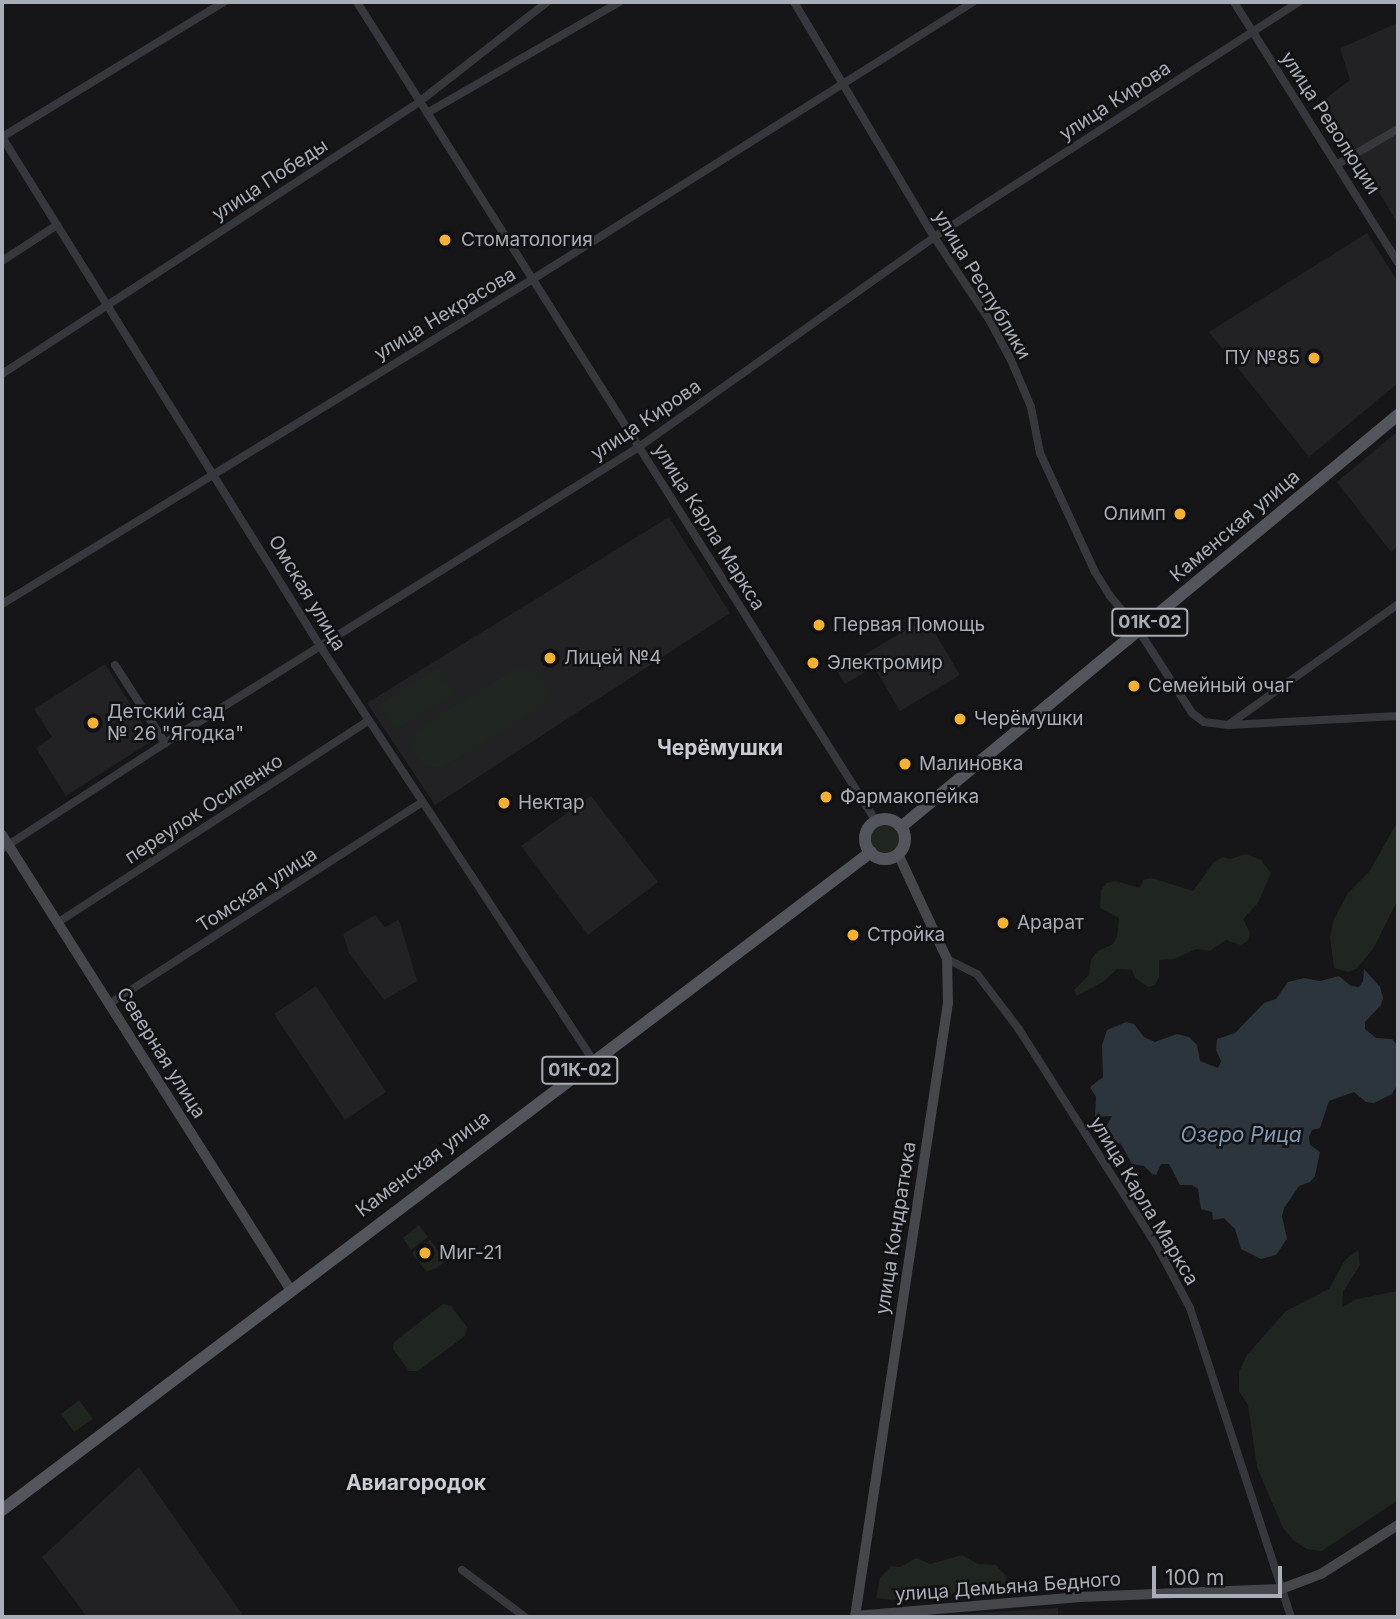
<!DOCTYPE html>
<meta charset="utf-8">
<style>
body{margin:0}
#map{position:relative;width:1400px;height:1619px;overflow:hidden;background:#161618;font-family:Inter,sans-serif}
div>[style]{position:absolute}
.built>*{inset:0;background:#222225}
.green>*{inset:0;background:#1e261f}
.round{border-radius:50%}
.water>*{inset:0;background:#2c353c}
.street>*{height:8px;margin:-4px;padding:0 4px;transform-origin:4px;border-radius:4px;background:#37383d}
.secondary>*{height:10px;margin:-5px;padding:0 5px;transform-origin:5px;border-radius:5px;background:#45474d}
.primary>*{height:12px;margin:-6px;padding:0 6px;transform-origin:6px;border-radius:6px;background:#53555c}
.primary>.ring{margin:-6px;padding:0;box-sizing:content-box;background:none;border:12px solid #53555c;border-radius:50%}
.dots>*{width:19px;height:19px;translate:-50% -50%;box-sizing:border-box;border:4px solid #111113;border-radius:50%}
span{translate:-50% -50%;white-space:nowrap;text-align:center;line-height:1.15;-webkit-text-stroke:5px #111113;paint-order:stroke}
.shield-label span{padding:2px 5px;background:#111113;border:2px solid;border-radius:5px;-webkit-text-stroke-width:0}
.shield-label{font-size:18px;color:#a8adb8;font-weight:700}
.street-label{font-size:19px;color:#a8adb8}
.poi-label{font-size:19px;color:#a8adb8}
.left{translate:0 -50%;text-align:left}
.right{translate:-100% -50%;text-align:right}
.neighbourhood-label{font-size:21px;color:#c9ccd4;font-weight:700}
.water-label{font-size:21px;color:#7f9bb3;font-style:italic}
.frame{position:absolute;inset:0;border:4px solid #a8adb8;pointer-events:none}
.scale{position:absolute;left:1152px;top:1566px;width:130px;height:32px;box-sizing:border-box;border:4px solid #a8adb8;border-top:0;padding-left:9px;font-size:21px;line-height:24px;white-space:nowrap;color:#a8adb8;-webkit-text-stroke:5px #111113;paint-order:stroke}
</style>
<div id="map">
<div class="built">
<div style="clip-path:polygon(1398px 23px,1398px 224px,1324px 100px,1350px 80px,1340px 48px)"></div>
<div style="clip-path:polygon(1367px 233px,1398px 282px,1398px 383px,1309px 457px,1209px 332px)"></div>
<div style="clip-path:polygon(1398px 431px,1398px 546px,1391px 552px,1337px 482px)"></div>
<div style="clip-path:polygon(669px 517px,730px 613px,435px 805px,367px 703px)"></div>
<div style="clip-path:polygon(926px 618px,960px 675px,900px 711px,874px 667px,845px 684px,837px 671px)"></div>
<div style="clip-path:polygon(105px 664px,153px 740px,66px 796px,36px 748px,52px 737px,34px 709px)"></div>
<div style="clip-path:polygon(591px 796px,658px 882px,588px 935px,521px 846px)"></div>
<div style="clip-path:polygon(375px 915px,385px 927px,399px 920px,417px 981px,384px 1000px,349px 953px,343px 934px)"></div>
<div style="clip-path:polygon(316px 986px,386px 1092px,345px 1120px,274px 1014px)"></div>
<div style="clip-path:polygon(139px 1467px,244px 1617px,87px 1617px,42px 1557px)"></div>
<div style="clip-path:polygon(1058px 1608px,1058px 1617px,916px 1617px)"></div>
</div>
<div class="green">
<div style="clip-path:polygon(439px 667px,454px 694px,395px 730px,379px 704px)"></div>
<div style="clip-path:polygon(518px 667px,532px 670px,543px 680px,547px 693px,542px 707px,442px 768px,426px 767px,418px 762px,411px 747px,418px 728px)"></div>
<div class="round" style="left:868px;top:821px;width:34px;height:34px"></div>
<div style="clip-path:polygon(1398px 821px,1398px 899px,1373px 949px,1356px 969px,1348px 972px,1334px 968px,1330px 937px,1334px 919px,1348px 893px,1369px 872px)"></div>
<div style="clip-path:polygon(1246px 854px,1261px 860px,1271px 873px,1258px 903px,1243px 919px,1250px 933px,1248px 941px,1241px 945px,1226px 940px,1210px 951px,1196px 949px,1174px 959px,1159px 960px,1159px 977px,1155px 985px,1148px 987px,1135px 978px,1132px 970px,1117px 969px,1103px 982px,1077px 996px,1074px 990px,1089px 975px,1091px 959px,1098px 951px,1113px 944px,1117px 937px,1119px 918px,1100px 908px,1101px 890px,1107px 883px,1115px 881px,1140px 888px,1143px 880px,1152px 878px,1193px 891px,1214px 862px,1223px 857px,1230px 859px)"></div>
<div style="clip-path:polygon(419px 1225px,428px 1237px,411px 1250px,403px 1238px)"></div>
<div style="clip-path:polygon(430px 1240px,446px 1261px,435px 1269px,426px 1271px,412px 1253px)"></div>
<div style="clip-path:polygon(1358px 1250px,1360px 1265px,1343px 1292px,1342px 1307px,1357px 1299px,1398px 1291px,1398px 1500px,1322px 1551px,1307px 1549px,1293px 1540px,1283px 1528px,1257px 1467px,1248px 1405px,1239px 1391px,1239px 1372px,1247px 1355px,1286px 1311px,1329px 1289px,1345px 1260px)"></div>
<div style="clip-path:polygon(443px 1304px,451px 1306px,467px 1327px,465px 1336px,418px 1371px,409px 1371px,393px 1349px,394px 1342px)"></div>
<div style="clip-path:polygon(79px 1400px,93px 1419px,74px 1432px,61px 1414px)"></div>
<div style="clip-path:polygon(962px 1555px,978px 1564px,996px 1565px,1007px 1577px,1004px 1584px,982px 1592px,966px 1590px,950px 1595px,934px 1593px,892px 1600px,876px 1598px,880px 1578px,891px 1566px,900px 1567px,916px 1558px,930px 1564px)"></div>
</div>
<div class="water">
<div style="clip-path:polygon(1364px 969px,1380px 987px,1383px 998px,1381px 1005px,1365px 1022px,1365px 1029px,1376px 1038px,1392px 1039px,1397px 1045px,1398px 1083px,1392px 1094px,1374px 1103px,1366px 1102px,1354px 1092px,1329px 1101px,1320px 1128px,1312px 1130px,1309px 1137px,1310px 1145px,1320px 1152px,1315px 1176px,1310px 1182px,1299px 1186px,1284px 1208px,1282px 1216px,1287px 1239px,1276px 1255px,1261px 1259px,1241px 1249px,1235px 1229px,1224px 1218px,1213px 1220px,1212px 1212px,1201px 1209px,1198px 1189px,1192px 1185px,1180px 1185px,1169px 1164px,1161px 1164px,1156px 1175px,1152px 1174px,1144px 1166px,1132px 1164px,1121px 1144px,1107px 1138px,1104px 1130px,1112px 1116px,1095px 1117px,1096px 1097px,1090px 1087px,1103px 1077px,1102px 1045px,1107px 1030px,1126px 1022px,1134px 1024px,1144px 1037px,1155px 1042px,1177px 1034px,1189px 1037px,1197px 1045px,1200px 1061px,1218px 1068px,1221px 1061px,1216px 1050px,1217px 1039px,1235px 1033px,1264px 1003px,1276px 999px,1288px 982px,1304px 978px,1320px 981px,1339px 976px,1351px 986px,1359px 987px,1363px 981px)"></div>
</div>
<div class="street">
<div style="left:357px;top:2px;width:970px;rotate:57.64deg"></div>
<div style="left:794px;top:2px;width:274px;rotate:59.2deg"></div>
<div style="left:934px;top:237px;width:101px;rotate:56.3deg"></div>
<div style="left:990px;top:321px;width:44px;rotate:61.7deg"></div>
<div style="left:1011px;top:360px;width:51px;rotate:66.9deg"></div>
<div style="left:1031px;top:407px;width:47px;rotate:78.9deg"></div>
<div style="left:1040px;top:453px;width:131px;rotate:65.2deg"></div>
<div style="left:1095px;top:572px;width:28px;rotate:58deg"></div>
<div style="left:1110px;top:596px;width:45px;rotate:50.4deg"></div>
<div style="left:1139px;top:631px;width:98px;rotate:57.1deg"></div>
<div style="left:1192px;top:713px;width:15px;rotate:37deg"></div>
<div style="left:1204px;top:722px;width:24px;rotate:7deg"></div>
<div style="left:1228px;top:725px;width:170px;rotate:-3deg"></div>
<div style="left:1234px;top:2px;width:307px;rotate:57.8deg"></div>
<div style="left:427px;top:113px;width:222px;rotate:-30deg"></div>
<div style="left:2px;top:137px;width:600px;rotate:58deg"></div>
<div style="left:320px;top:646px;width:496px;rotate:56.6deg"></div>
<div style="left:2px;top:137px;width:260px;rotate:-31.3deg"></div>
<div style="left:1338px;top:164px;width:69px;rotate:-30.3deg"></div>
<div style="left:2px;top:261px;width:66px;rotate:-33.2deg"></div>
<div style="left:2px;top:374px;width:498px;rotate:-33.1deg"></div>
<div style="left:419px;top:102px;width:162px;rotate:-38deg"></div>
<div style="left:2px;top:604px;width:623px;rotate:-31.47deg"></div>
<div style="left:533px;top:279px;width:520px;rotate:-32.19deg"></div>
<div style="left:115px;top:665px;width:93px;rotate:57.3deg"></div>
<div style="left:1228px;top:725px;width:209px;rotate:-35.4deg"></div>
<div style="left:2px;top:849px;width:194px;rotate:-33deg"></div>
<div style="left:165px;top:743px;width:559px;rotate:-31.98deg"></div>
<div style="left:639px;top:447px;width:362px;rotate:-35.4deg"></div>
<div style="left:934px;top:237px;width:434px;rotate:-32.8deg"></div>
<div style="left:57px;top:923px;width:371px;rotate:-33deg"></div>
<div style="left:947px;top:959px;width:34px;rotate:27deg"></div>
<div style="left:977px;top:974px;width:68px;rotate:52.8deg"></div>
<div style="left:1018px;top:1028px;width:261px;rotate:57.5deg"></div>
<div style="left:1158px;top:1248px;width:68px;rotate:61.9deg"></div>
<div style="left:1190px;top:1308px;width:325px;rotate:71.9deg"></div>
<div style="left:109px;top:1004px;width:373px;rotate:-32.8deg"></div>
<div style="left:462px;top:1570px;width:79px;rotate:36.7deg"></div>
</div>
<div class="secondary">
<div style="left:2px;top:835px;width:538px;rotate:57.61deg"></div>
<div style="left:855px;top:1616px;width:226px;rotate:-4.8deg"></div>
<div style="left:1080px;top:1597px;width:201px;rotate:-2.3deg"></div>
<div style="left:1281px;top:1589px;width:43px;rotate:-20.6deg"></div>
<div style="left:1321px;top:1574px;width:91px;rotate:-32.5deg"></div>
<div style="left:855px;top:1617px;width:621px;rotate:-81.39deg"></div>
<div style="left:948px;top:1003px;width:44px;rotate:-91.3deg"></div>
<div style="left:947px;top:959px;width:116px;rotate:-115deg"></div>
</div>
<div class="primary">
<div class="ring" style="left:865px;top:819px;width:28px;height:28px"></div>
<div style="left:901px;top:827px;width:646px;rotate:-39.66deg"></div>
<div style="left:2px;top:1510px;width:1090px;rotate:-37.13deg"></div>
</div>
<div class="dots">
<div style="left:445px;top:240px;background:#f2b134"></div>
<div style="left:1314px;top:358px;background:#f2b134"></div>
<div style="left:1180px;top:514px;background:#f2b134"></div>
<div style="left:819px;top:625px;background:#f2b134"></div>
<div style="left:550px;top:658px;background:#f2b134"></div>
<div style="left:813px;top:663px;background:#f2b134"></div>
<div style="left:1134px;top:686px;background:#f2b134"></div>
<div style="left:960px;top:719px;background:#f2b134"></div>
<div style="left:93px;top:723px;background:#f2b134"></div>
<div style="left:905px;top:764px;background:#f2b134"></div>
<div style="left:826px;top:797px;background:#f2b134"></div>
<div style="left:504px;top:803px;background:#f2b134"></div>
<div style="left:1003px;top:923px;background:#f2b134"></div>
<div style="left:853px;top:935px;background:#f2b134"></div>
<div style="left:425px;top:1253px;background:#f2b134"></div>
</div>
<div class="shield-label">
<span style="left:1150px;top:622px">01К-02</span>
<span style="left:580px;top:1070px">01К-02</span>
</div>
<div class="street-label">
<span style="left:1115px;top:101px;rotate:-33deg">улица Кирова</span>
<span style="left:1330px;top:123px;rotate:57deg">улица Революции</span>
<span style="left:270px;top:180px;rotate:-33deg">улица Победы</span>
<span style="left:982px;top:285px;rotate:59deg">улица Республики</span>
<span style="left:445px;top:314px;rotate:-31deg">улица Некрасова</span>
<span style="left:646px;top:420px;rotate:-34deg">улица Кирова</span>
<span style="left:1235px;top:526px;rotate:-40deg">Каменская улица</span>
<span style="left:709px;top:527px;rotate:58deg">улица Карла Маркса</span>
<span style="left:307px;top:593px;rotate:59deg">Омская улица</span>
<span style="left:204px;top:809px;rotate:-33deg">переулок Осипенко</span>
<span style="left:257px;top:890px;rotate:-33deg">Томская улица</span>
<span style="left:161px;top:1053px;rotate:58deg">Северная улица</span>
<span style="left:423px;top:1164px;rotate:-37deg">Каменская улица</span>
<span style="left:1144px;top:1201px;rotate:59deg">улица Карла Маркса</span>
<span style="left:896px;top:1228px;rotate:-81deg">улица Кондратюка</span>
<span style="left:1008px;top:1587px;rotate:-4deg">улица Демьяна Бедного</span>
</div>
<div class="poi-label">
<span class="left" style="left:461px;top:240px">Стоматология</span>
<span class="right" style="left:1300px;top:358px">ПУ №85</span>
<span class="right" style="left:1166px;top:514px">Олимп</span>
<span class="left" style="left:833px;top:625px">Первая Помощь</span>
<span class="left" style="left:564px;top:658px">Лицей №4</span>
<span class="left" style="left:827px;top:663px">Электромир</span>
<span class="left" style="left:1148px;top:686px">Семейный очаг</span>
<span class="left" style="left:107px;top:723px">Детский сад<br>№ 26 "Ягодка"</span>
<span class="left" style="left:974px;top:719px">Черёмушки</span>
<span class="left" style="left:919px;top:764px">Малиновка</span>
<span class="left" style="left:840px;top:797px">Фармакопейка</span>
<span class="left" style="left:518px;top:803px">Нектар</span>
<span class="left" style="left:1017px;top:923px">Арарат</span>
<span class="left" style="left:867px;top:935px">Стройка</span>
<span class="left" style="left:439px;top:1253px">Миг-21</span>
</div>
<div class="neighbourhood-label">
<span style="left:720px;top:748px">Черёмушки</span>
<span style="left:416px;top:1483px">Авиагородок</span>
</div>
<div class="water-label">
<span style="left:1241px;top:1135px">Озеро Рица</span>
</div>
<div class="frame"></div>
<div class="scale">100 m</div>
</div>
